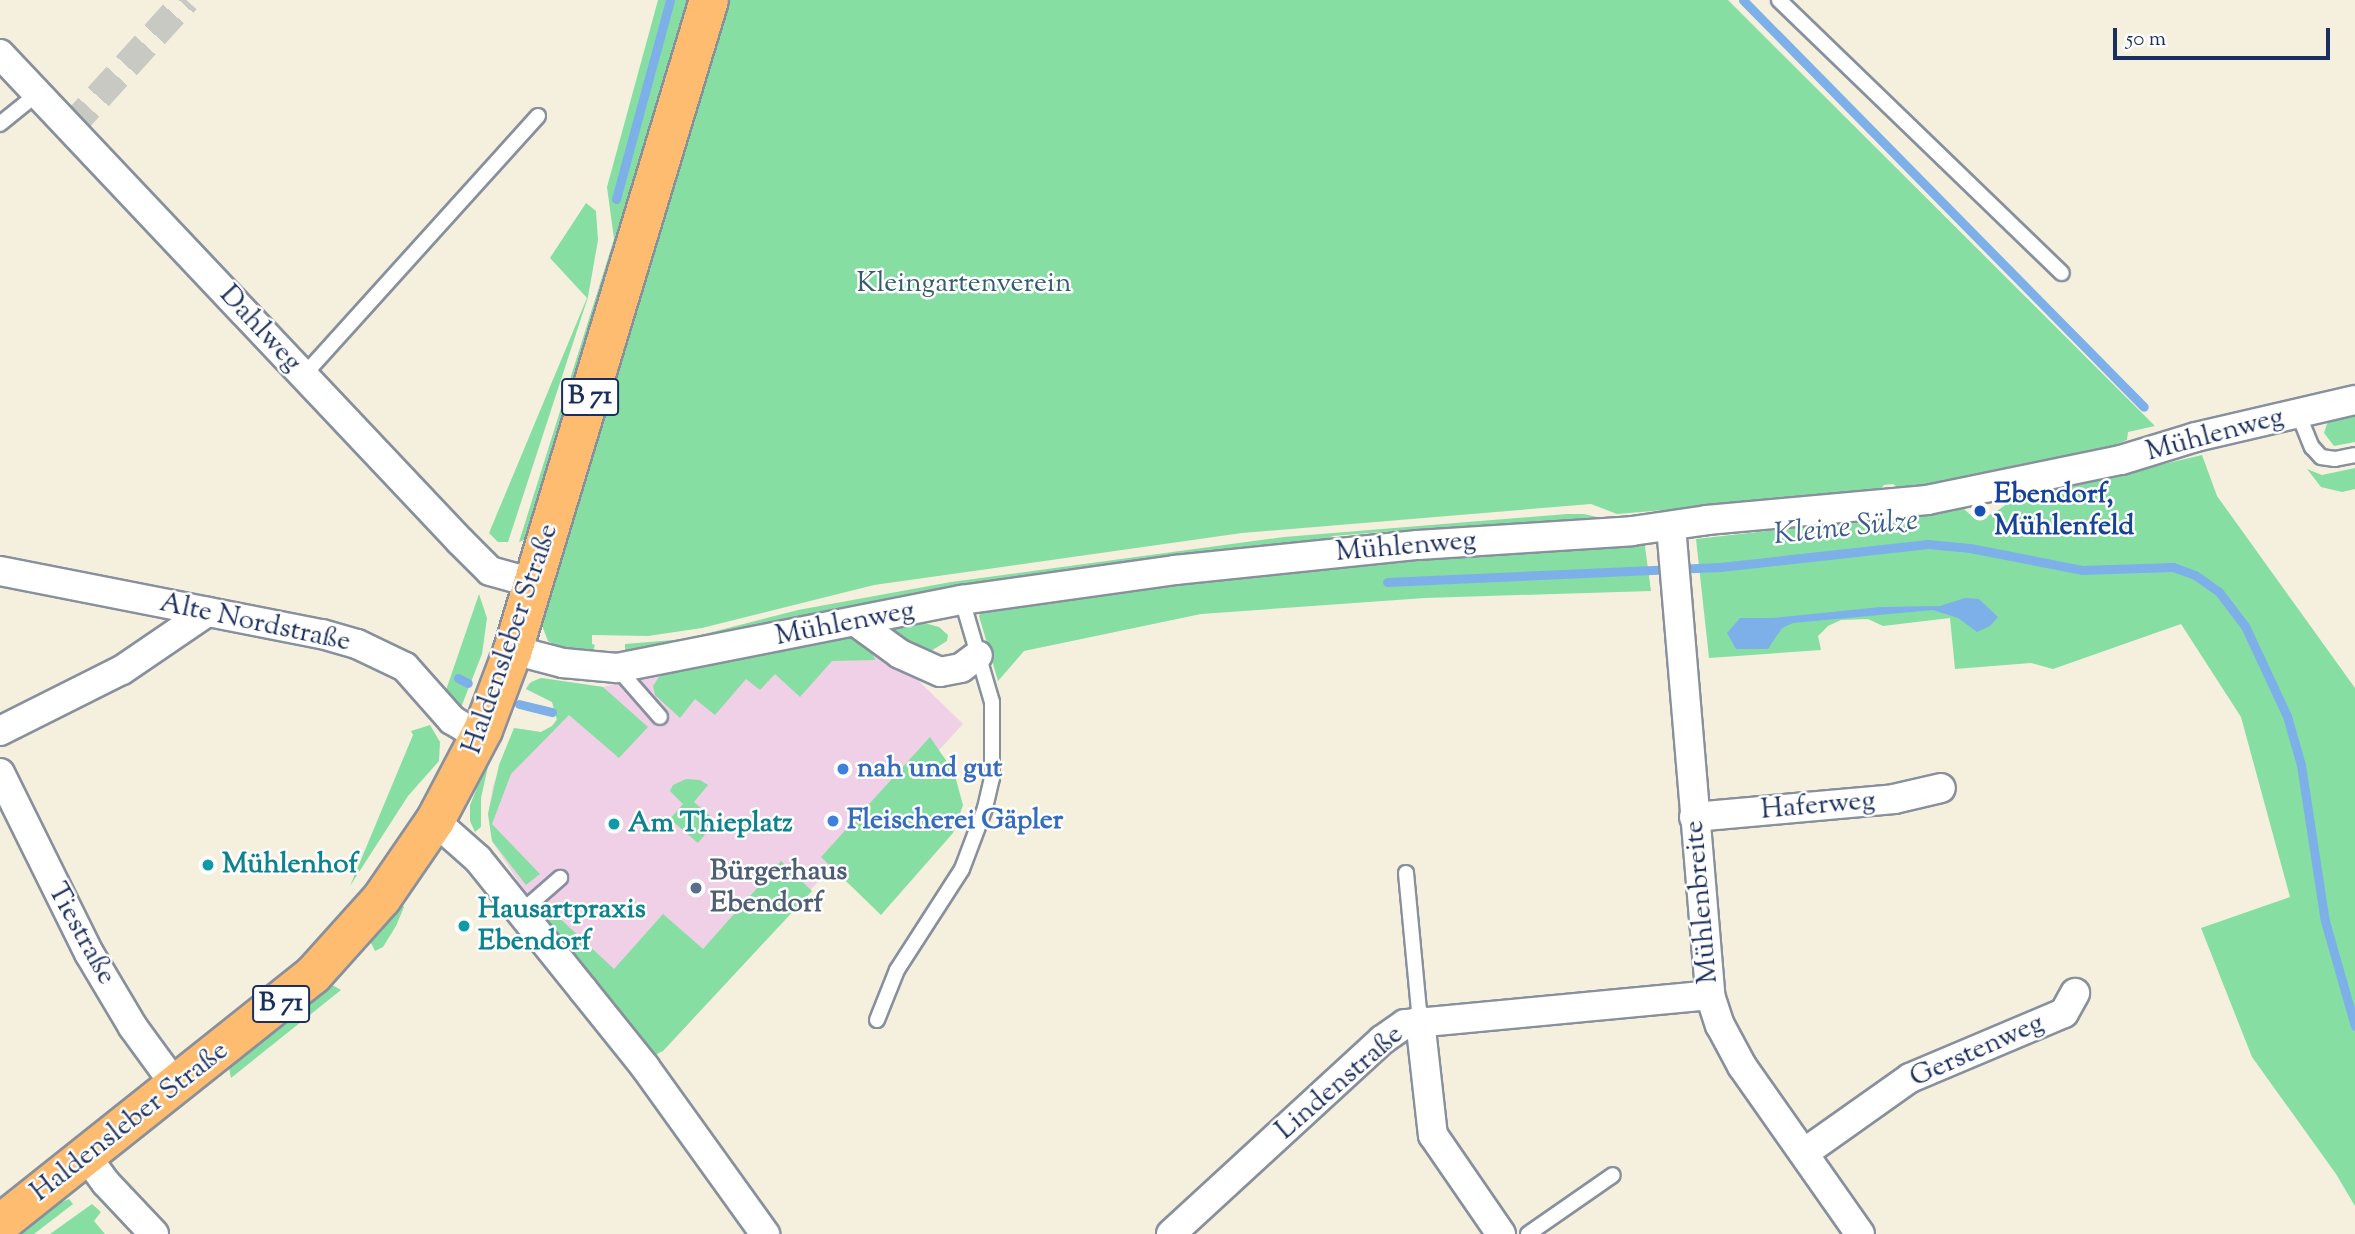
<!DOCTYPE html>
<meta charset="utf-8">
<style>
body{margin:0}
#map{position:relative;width:2355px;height:1234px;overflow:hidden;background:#f5f0de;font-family:"Sorts Mill Goudy",serif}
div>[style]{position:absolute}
.built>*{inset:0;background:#efd0e6}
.green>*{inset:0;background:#86dea2}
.water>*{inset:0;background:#7db0e9}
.stream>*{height:9px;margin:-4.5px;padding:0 4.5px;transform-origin:4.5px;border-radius:4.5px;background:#7db0e9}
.street-tunnel>*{height:28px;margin-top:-14px;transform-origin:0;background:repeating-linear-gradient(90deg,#c9c9c4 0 28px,transparent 0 42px)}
.roads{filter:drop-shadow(2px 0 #88909e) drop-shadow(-2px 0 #88909e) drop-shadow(0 2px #88909e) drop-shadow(0 -2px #88909e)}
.lane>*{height:14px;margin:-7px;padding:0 7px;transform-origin:7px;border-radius:7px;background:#fff}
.street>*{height:28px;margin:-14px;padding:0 14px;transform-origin:14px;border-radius:14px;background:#fff}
.primary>*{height:38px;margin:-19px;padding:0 19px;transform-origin:19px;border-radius:19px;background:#fdbc70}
.dots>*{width:19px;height:19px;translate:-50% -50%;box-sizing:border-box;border:4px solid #fff;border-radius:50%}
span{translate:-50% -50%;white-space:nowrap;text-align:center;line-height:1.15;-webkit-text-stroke:5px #fff;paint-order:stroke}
.shield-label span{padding:2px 5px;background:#fff;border:2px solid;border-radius:5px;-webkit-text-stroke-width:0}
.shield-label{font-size:26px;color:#1b2f5e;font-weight:700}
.park-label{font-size:28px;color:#365b6f}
.street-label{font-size:28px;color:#1b2f5e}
.transit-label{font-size:28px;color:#164399;font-weight:700}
.left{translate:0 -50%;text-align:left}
.shop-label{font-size:28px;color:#366cbe;font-weight:700}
.culture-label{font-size:28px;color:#0d838f;font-weight:700}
.service-label{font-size:28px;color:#4e5e75;font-weight:700}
.water-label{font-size:30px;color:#3d5c8f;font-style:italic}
.scale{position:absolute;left:2113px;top:28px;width:217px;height:32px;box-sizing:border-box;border:4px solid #1b2f5e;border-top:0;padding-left:9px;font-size:21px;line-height:24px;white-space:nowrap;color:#1b2f5e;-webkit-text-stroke:5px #fff;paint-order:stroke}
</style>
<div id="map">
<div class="built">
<div style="clip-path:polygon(818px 636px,890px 653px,963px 724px,663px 1051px,633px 1029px,547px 926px,492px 841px,488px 814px,493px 786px,514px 728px,541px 732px,552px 726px,558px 716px,552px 702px,526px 689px,528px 684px,541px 678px,603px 687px)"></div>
</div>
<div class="green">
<div style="clip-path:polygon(658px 0,694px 0,531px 525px,524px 540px,519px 542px,614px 239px,607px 187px)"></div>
<div style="clip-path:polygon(724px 0,1728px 0,2155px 426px,2128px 432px,2127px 440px,2094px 453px,1905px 493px,1893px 484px,1884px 485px,1878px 492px,1617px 514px,1591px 504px,1242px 533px,874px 585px,702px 628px,648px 636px,592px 635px,592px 644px,595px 645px,592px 653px,566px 650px,548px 641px,541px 623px)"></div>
<div style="clip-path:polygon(586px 203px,596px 211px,598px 240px,588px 297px,508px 542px,498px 542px,489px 533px,587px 298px,550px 258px)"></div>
<div style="clip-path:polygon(2355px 412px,2355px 442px,2334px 446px,2324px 433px,2328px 421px)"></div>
<div style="clip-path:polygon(2202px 455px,2217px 496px,2355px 688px,2355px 1206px,2336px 1174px,2252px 1057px,2201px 928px,2290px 897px,2241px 717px,2181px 624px,2053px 669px,2031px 663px,1955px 669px,1950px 618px,1883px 626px,1868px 619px,1841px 620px,1828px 626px,1818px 636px,1821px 650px,1709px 658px,1696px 539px,1964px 509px,1974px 518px,1993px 514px,2012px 500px)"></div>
<div style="clip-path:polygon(2355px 468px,2355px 489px,2342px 492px,2321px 487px,2307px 469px,2322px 475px)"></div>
<div style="clip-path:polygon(1567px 514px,1584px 514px,1614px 521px,1464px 531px,1419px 529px,1333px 536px,1311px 546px,625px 654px,625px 644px,685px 639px,798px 610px,951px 582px,1284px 537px)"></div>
<div style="clip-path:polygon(1644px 539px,1651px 591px,1425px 598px,1201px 614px,1024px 651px,998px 681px,979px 616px,982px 609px,1172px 578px)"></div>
<div style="clip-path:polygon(479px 594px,487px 618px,482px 654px,460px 710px,445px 693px)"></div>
<div style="clip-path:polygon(917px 621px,939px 627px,948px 635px,947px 641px,931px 651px,917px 649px,884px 630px,891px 624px)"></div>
<div style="clip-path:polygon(853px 635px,869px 642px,875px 660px,832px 661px,800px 697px,775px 674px,760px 690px,746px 679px,715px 715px,695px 699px,680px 718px,655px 695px,653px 686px,663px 671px)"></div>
<div style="clip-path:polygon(541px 678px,603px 687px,648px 727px,619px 758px,569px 715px,511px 774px,492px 824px,540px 874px,526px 885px,492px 841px,488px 814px,499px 765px,514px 728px,541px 732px,552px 726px,557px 720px,552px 702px,526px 689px,531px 682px)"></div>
<div style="clip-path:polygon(430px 725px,440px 742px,439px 761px,408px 796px,350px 886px,413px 735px,411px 731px)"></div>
<div style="clip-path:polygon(930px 737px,954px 772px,963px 805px,953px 833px,881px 915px,821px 857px)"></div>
<div style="clip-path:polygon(491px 753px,481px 798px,481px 827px,475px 832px,470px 821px,470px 805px)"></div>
<div style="clip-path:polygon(686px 779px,700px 780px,708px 785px,694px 802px,716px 821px,698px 843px,670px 819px,683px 804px,670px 791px,673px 785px)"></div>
<div style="clip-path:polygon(781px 861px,812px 891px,663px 1051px,651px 1057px,543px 920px,553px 912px,614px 969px,663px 914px,703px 949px)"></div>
<div style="clip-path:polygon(400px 901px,404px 907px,396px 926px,383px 947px,375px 951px,369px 939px)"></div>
<div style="clip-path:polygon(329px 983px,341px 990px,231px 1078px,229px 1068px)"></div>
<div style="clip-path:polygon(69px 1199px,73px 1204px,34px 1234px,17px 1234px,53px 1206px)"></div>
<div style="clip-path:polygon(92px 1204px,101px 1212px,94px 1221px,105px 1234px,50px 1234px)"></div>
</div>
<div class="water">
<div style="clip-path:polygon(1965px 598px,1979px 599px,1998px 617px,1990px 626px,1977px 632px,1958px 618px,1933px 610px,1793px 623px,1782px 628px,1768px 649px,1736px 649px,1727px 633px,1740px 618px,1772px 618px,1880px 607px,1940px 606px)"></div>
</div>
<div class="stream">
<div style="left:1743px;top:0;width:571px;rotate:45.43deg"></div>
<div style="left:616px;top:199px;width:206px;rotate:-74.8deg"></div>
<div style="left:1387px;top:582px;width:333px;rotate:-2.6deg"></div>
<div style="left:1720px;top:567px;width:209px;rotate:-6.3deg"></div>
<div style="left:1928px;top:544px;width:42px;rotate:5.4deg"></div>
<div style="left:1970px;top:548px;width:114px;rotate:11.1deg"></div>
<div style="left:2082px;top:570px;width:91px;rotate:-1.9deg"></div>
<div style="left:2173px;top:567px;width:23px;rotate:20deg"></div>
<div style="left:2195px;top:575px;width:29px;rotate:35deg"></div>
<div style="left:2219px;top:592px;width:43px;rotate:52.6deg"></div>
<div style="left:2245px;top:626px;width:99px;rotate:65deg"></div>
<div style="left:2287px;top:716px;width:51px;rotate:74.1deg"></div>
<div style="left:2301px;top:765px;width:158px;rotate:81.3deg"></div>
<div style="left:2325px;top:921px;width:109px;rotate:74.1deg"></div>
<div style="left:458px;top:678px;width:11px;rotate:27deg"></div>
<div style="left:519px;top:704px;width:34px;rotate:14deg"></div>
</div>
<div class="street-tunnel">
<div style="left:70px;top:128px;width:173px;rotate:-47.8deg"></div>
</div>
<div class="roads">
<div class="lane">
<div style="left:1779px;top:0;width:393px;rotate:44deg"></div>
<div style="left:0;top:124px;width:48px;rotate:-39deg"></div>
<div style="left:304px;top:375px;width:349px;rotate:-47.9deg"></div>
<div style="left:2298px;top:413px;width:37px;rotate:68deg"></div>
<div style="left:2312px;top:447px;width:13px;rotate:48deg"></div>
<div style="left:2321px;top:457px;width:14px;rotate:8deg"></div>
<div style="left:2335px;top:459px;width:20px;rotate:-11deg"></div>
<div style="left:617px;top:668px;width:65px;rotate:48.7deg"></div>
<div style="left:1406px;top:873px;width:148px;rotate:84.6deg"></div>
<div style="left:521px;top:912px;width:52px;rotate:-41.1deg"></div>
<div style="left:877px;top:1020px;width:54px;rotate:-68.2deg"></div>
<div style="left:897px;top:970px;width:120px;rotate:-57.2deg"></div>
<div style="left:962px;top:869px;width:65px;rotate:-69.3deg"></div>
<div style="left:985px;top:808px;width:31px;rotate:-77deg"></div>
<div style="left:992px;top:778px;width:76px;rotate:-90deg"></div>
<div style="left:992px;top:702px;width:106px;rotate:-106.4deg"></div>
<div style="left:1528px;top:1234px;width:103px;rotate:-34.8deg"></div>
</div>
<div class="street">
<div style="left:0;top:54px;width:670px;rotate:46.63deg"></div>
<div style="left:460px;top:541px;width:42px;rotate:45deg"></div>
<div style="left:490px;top:571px;width:46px;rotate:15.3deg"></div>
<div style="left:1671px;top:526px;width:471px;rotate:85.2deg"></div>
<div style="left:1710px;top:995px;width:32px;rotate:72deg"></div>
<div style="left:1720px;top:1025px;width:47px;rotate:61.8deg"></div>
<div style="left:1742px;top:1066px;width:205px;rotate:54.9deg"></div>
<div style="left:0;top:571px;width:328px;rotate:11.1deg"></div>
<div style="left:322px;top:634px;width:36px;rotate:16deg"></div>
<div style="left:357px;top:644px;width:53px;rotate:25.6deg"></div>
<div style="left:405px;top:667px;width:71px;rotate:48.4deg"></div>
<div style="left:452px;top:720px;width:33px;rotate:31deg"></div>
<div style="left:856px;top:622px;width:54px;rotate:36deg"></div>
<div style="left:900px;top:654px;width:44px;rotate:24.2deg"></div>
<div style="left:940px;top:672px;width:21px;rotate:-11deg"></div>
<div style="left:961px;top:668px;width:21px;rotate:-37deg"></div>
<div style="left:513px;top:650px;width:52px;rotate:14.6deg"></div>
<div style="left:563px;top:663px;width:54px;rotate:5.3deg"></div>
<div style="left:617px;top:668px;width:352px;rotate:-11.2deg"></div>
<div style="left:962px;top:600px;width:215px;rotate:-8deg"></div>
<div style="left:1175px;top:570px;width:244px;rotate:-5.9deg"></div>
<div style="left:1418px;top:545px;width:214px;rotate:-3.7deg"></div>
<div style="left:1632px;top:531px;width:76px;rotate:-8.3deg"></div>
<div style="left:1707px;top:520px;width:221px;rotate:-5.2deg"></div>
<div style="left:1927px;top:500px;width:198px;rotate:-11.7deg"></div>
<div style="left:2121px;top:460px;width:78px;rotate:-17deg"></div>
<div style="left:2196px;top:437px;width:163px;rotate:-13.1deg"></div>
<div style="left:0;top:731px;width:136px;rotate:-26.6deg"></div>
<div style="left:122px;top:670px;width:103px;rotate:-34.3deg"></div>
<div style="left:0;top:773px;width:201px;rotate:63.7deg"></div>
<div style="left:89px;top:953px;width:86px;rotate:59.3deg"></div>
<div style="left:133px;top:1027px;width:73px;rotate:53.9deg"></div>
<div style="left:1694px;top:817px;width:201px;rotate:-5.1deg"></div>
<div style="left:1894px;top:799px;width:48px;rotate:-13.2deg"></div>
<div style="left:435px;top:821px;width:57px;rotate:41.5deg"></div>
<div style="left:478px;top:859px;width:169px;rotate:51.2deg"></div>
<div style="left:584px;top:991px;width:97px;rotate:51.2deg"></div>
<div style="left:645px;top:1067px;width:206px;rotate:54.3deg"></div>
<div style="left:1420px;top:1020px;width:116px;rotate:83.6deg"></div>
<div style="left:1433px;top:1135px;width:120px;rotate:55.5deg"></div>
<div style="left:1804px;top:1153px;width:130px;rotate:-35.3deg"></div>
<div style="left:1910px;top:1078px;width:167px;rotate:-22.9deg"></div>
<div style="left:2064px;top:1013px;width:23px;rotate:-61deg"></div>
<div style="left:87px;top:1157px;width:32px;rotate:54deg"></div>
<div style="left:106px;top:1183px;width:70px;rotate:46.7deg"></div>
<div style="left:1171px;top:1234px;width:287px;rotate:-42.6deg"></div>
<div style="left:1382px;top:1040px;width:28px;rotate:-35deg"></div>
<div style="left:1405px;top:1024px;width:306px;rotate:-5.4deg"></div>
</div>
<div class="primary">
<div style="left:0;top:1224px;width:400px;rotate:-38.5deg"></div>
<div style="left:313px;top:975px;width:103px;rotate:-48.1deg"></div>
<div style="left:382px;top:898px;width:93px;rotate:-55.5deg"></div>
<div style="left:435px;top:821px;width:103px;rotate:-62.2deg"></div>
<div style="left:483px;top:730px;width:85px;rotate:-69.4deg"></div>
<div style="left:513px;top:650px;width:679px;rotate:-73.22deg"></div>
</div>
</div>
<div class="dots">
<div style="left:1980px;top:511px;background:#1a4fb4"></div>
<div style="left:843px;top:769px;background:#3f7fe0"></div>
<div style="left:833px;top:821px;background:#3f7fe0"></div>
<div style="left:614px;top:824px;background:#0f9aa8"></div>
<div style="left:208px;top:865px;background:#0f9aa8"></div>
<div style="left:696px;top:888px;background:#5c6f8a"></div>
<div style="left:464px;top:926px;background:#0f9aa8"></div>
</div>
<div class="shield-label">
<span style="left:590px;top:397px">B 71</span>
<span style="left:281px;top:1004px">B 71</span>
</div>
<div class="park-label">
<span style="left:964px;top:284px">Kleingartenverein</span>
</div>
<div class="street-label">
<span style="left:260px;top:329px;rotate:47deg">Dahlweg</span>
<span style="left:2215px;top:435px;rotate:-15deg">Mühlenweg</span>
<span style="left:1406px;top:547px;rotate:-5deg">Mühlenweg</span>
<span style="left:255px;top:623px;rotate:12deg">Alte Nordstraße</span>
<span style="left:845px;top:624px;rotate:-11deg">Mühlenweg</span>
<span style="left:511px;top:639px;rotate:-71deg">Haldensleber Straße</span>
<span style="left:1818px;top:806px;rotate:-5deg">Haferweg</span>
<span style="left:1702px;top:902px;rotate:-95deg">Mühlenbreite</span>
<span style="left:81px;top:934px;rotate:61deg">Tiestraße</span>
<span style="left:1977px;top:1051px;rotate:-24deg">Gerstenweg</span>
<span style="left:1340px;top:1083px;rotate:-41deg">Lindenstraße</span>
<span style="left:130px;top:1122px;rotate:-38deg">Haldensleber Straße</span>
</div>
<div class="transit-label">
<span class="left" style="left:1994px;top:511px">Ebendorf,<br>Mühlenfeld</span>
</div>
<div class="shop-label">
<span class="left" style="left:857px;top:769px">nah und gut</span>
<span class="left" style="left:847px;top:821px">Fleischerei Gäpler</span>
</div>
<div class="culture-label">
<span class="left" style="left:628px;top:824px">Am Thieplatz</span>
<span class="left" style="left:222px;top:865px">Mühlenhof</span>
<span class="left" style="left:478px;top:926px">Hausartpraxis<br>Ebendorf</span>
</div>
<div class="service-label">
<span class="left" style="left:710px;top:888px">Bürgerhaus<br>Ebendorf</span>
</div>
<div class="water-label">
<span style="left:1846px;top:529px;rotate:-6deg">Kleine Sülze</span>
</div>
<div class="scale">50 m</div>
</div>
